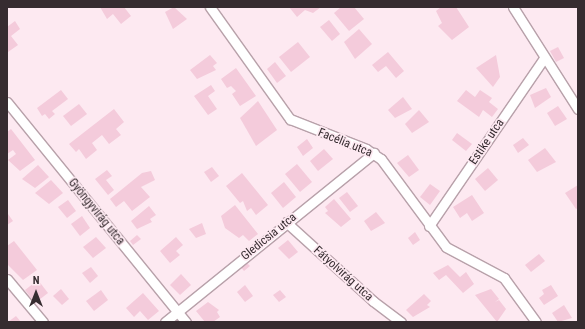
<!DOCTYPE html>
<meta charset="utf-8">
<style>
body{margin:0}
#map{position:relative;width:585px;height:329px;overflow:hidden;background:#fde9f1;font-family:"Roboto Condensed",sans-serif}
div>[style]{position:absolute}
.building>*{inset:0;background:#f4cbdb}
.roads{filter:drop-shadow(1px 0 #b8a1aa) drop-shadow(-1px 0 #b8a1aa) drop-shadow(0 1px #b8a1aa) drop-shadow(0 -1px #b8a1aa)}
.minor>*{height:9px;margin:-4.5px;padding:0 4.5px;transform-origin:4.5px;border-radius:4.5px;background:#fff}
span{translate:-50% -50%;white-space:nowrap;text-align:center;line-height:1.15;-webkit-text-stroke:3.5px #fde9f1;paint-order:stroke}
.street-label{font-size:12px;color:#362c30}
.frame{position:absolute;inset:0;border:8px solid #362c30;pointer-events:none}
.north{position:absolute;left:16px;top:273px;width:40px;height:40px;-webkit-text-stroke:3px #fde9f1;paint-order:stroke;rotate:0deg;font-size:11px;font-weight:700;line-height:16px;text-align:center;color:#362c30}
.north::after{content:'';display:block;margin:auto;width:14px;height:18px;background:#362c30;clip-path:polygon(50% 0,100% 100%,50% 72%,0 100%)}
</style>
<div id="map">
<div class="building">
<div style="clip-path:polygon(100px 7px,124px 7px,131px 16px,121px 24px,113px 14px,107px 19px)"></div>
<div style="clip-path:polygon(174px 7px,187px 19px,173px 29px,165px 12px)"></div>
<div style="clip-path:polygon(289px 7px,321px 7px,313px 13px,305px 10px,297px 17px)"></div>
<div style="clip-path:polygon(341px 7px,354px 7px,364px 19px,349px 31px,334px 13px)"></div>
<div style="clip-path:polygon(441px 7px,456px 7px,469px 27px,452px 40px,438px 26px,442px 23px,436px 11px)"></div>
<div style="clip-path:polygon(329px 20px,340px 34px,332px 41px,320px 27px)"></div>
<div style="clip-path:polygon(15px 21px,20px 29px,11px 36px,18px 45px,8px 52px,7px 27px)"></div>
<div style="clip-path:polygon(359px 29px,372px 44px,355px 59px,344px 42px)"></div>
<div style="clip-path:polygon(298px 42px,310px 57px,291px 72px,279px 57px)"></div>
<div style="clip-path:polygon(558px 47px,564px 58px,556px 62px,550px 51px)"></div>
<div style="clip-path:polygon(388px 52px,404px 71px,396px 78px,386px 66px,378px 72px,372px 65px)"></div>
<div style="clip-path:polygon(210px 55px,217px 63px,213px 66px,216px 70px,197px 79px,190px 70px)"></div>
<div style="clip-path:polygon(496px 55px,500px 77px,493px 87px,476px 68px)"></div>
<div style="clip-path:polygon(275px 62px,286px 76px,277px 83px,267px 69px)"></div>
<div style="clip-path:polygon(236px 68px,256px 96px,240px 106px,232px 94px,236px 91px,231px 86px,227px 88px,221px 79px)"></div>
<div style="clip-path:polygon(211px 85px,215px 91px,208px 96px,217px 109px,208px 115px,194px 96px)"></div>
<div style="clip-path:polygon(546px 88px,551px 97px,535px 108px,530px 95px)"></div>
<div style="clip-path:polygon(61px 90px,68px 99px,52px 111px,55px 114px,49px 119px,45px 114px,42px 116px,37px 108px)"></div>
<div style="clip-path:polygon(466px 90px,475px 97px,480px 90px,492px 98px,489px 102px,498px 109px,492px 117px,483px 110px,479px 117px,457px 101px)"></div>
<div style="clip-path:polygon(403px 97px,412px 109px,395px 118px,388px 110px)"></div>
<div style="clip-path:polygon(258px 101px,277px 130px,256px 146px,240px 118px)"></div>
<div style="clip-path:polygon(79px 104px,87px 114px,71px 126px,63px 116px)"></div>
<div style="clip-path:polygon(558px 106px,567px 119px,555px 126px,547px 113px)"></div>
<div style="clip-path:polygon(114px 109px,124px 122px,116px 129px,121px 135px,109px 144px,102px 135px,92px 143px,97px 150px,86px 159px,79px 149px,76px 152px,69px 144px)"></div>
<div style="clip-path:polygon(419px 110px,429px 122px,412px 133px,405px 124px)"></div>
<div style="clip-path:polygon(11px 129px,35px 160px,20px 171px,8px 160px,16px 154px,13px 150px,7px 154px,7px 132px)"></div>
<div style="clip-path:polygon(457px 133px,472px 144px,466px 151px,452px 140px)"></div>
<div style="clip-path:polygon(523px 138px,529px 145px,518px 153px,513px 145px)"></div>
<div style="clip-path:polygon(307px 139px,313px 148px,303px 156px,297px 147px)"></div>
<div style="clip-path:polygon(545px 148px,556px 162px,537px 172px,528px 160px)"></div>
<div style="clip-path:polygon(324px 149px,333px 159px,318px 171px,310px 161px)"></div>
<div style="clip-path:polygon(408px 155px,419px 170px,409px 177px,397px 163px)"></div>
<div style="clip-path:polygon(297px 164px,312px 182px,300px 192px,285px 174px)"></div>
<div style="clip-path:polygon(38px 165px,49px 177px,35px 188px,22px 179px)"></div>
<div style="clip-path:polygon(212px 167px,219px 176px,211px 182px,204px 172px)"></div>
<div style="clip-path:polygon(488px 168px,498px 180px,485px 191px,475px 179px)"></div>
<div style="clip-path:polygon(107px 170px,112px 176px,106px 180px,114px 190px,108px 195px,95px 179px)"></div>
<div style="clip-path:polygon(151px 171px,155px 180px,141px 187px,150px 197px,132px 211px,124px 201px,116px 207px,110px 199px,142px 173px)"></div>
<div style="clip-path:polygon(242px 173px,268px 205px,256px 215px,251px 208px,247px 211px,243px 201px,240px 203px,226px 186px)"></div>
<div style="clip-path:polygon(51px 180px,63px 193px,49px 204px,35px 193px)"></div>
<div style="clip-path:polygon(284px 182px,296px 197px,283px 208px,271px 193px)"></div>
<div style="clip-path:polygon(430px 184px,440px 191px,430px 205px,420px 197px)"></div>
<div style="clip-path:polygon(578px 185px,578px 208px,576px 209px,565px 193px)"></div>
<div style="clip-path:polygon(347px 192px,358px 206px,350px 212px,339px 198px)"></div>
<div style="clip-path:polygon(472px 195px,484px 213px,472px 221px,467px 213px,460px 218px,453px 207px)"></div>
<div style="clip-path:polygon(334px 199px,351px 219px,341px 227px,325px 213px,328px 211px,325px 207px)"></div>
<div style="clip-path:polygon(68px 200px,76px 211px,67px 218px,58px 207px)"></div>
<div style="clip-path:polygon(235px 205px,258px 234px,249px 241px,243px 235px,239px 238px,225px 228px,221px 216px)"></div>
<div style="clip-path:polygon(149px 206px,156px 215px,150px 219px,152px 222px,137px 229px,131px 221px)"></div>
<div style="clip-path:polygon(376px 212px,385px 223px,371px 231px,364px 221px)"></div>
<div style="clip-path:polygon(8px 214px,13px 221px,7px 225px,7px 215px)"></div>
<div style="clip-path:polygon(82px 216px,90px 228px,80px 236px,71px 224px)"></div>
<div style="clip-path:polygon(202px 223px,206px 234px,196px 238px,189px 229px)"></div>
<div style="clip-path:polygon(415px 232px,420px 240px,413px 245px,408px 238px)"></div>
<div style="clip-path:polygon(137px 235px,141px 239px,133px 245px,130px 241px)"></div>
<div style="clip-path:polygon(96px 237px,106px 248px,93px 258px,83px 247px)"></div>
<div style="clip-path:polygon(176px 237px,183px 245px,176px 251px,180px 255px,170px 263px,160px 251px)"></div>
<div style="clip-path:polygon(288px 240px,298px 252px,289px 259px,278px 248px)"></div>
<div style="clip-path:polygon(14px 241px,37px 270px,23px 280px,7px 264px,7px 246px)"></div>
<div style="clip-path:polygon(539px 254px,545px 261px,531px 272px,525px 265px)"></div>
<div style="clip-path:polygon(245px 261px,250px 266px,244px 271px,240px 266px)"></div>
<div style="clip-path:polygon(448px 265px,460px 277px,466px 272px,474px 284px,463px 293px,446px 275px,439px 280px,433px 273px)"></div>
<div style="clip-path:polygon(91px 267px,98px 276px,90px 283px,82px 273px)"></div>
<div style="clip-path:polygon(181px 274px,191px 285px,180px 295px,170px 285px)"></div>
<div style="clip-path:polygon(38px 280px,48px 293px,35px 303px,25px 290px)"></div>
<div style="clip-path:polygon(245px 285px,253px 296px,245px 302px,237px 292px)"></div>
<div style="clip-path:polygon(551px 285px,558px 296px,544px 305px,539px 298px,544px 294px,542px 290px)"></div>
<div style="clip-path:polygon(61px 289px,69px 299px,62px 305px,53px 296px)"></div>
<div style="clip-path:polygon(491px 289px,499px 299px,495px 302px,499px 300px,506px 309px,497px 322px,475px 295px)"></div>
<div style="clip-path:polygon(101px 290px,108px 300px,94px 311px,86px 301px)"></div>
<div style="clip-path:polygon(280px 290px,286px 297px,279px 302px,273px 295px)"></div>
<div style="clip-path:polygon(143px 293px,159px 311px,148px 320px,140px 311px,134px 317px,126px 308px)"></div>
<div style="clip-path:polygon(424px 294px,431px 301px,427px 305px,430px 307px,413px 317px,406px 310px)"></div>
<div style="clip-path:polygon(208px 302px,219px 310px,217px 312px,220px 317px,213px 322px,205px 322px,196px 311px)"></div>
<div style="clip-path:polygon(564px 305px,572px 318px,558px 322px,552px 313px)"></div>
<div style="clip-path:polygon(16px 316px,21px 322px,8px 322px)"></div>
</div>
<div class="roads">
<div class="minor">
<div style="left:210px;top:7px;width:138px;rotate:54.5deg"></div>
<div style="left:290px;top:119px;width:82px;rotate:21.5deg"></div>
<div style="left:366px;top:149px;width:18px;rotate:34deg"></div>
<div style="left:381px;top:159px;width:109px;rotate:53.5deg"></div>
<div style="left:446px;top:247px;width:66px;rotate:28.1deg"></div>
<div style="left:504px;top:278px;width:54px;rotate:54deg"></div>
<div style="left:513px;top:7px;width:121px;rotate:57.5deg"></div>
<div style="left:7px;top:102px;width:284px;rotate:50.9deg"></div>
<div style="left:286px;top:222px;width:118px;rotate:42.2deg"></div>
<div style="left:373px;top:301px;width:35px;rotate:37deg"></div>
<div style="left:429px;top:226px;width:204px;rotate:-55.6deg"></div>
<div style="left:7px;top:279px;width:56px;rotate:50.1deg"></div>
<div style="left:165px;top:322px;width:269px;rotate:-39deg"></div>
</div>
</div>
<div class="street-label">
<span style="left:487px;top:142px;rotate:-56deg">Estike utca</span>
<span style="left:345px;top:143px;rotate:22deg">Facélia utca</span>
<span style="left:96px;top:212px;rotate:51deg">Gyöngyvirág utca</span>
<span style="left:269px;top:237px;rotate:-39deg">Gledicsia utca</span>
<span style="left:343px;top:274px;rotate:42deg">Fátyolvirág utca</span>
</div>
<div class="frame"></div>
<div class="north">N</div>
</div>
